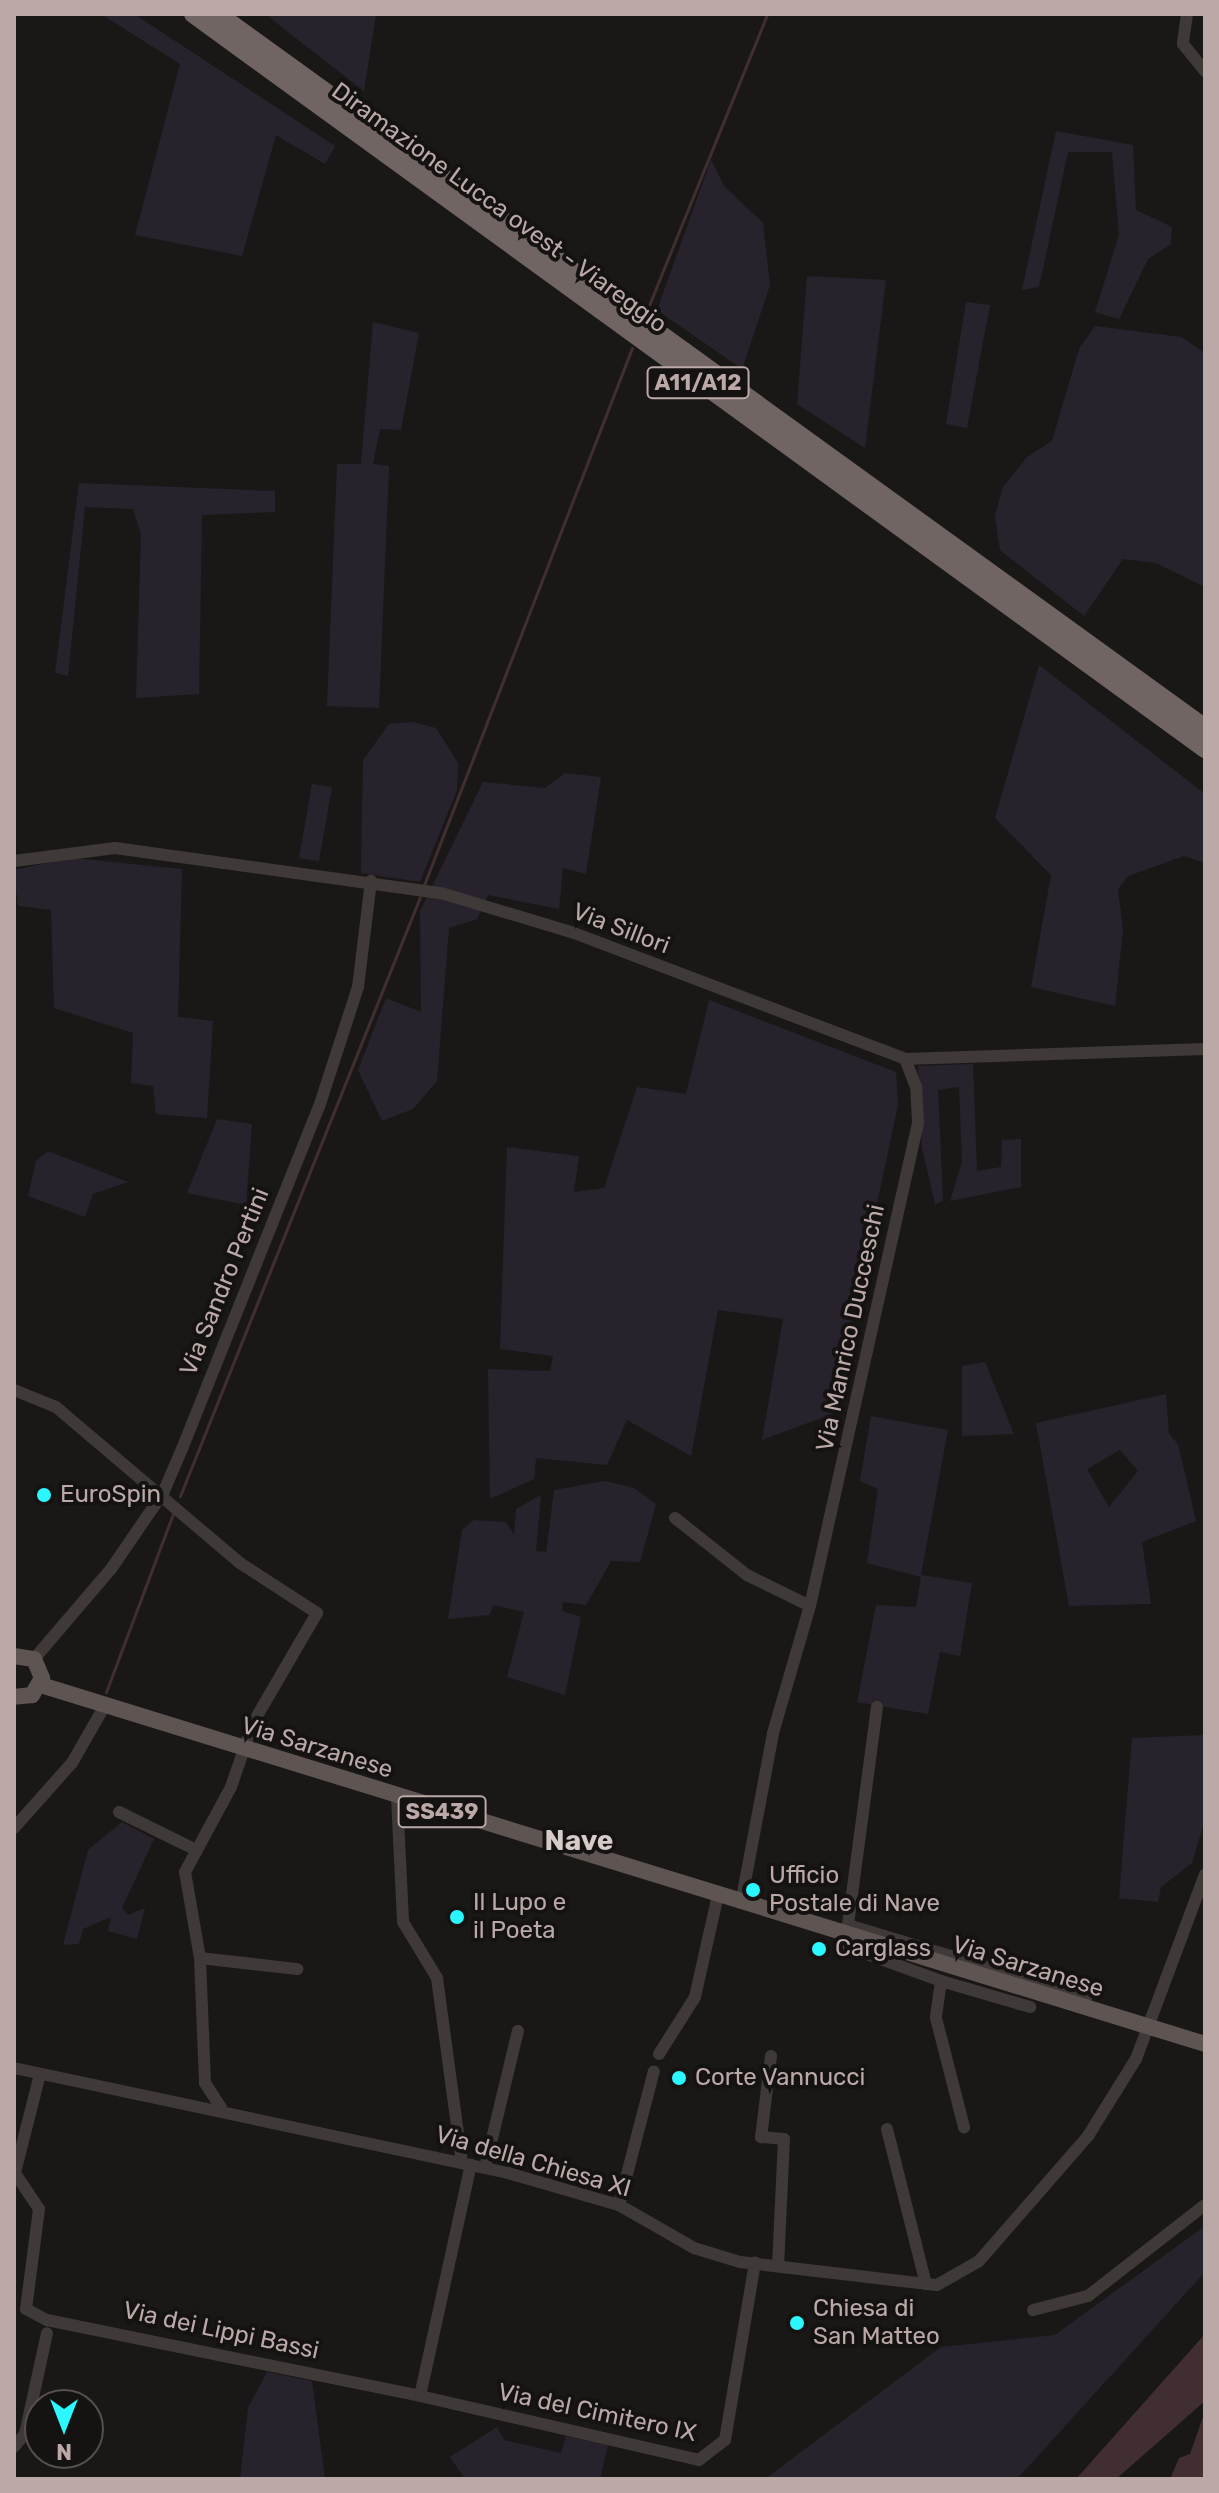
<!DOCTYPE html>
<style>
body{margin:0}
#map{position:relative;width:1219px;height:2493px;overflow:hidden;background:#1a1817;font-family:Rubik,sans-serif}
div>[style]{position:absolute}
.green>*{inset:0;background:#28222d}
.water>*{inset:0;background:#412e31}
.stream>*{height:3px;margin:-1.5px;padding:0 1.5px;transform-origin:1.5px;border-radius:1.5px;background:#412e31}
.minor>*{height:12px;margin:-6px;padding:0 6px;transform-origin:6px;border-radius:6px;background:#3f3938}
.major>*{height:16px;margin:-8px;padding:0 8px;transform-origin:8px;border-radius:8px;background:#5e5553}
.highway>*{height:18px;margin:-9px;padding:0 9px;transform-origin:9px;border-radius:9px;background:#706563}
.dots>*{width:22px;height:22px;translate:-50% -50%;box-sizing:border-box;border:4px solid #151312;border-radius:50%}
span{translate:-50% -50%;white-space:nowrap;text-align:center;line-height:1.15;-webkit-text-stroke:8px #151312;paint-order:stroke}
.shield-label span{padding:2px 6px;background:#151312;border:2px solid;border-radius:6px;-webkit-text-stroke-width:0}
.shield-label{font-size:22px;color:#bba9a8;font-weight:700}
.street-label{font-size:24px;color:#bba9a8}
.poi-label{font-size:24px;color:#bba9a8}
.left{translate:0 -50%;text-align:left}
.quarter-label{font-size:28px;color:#d6cbc9;font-weight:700}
.frame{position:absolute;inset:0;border:16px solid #bba9a8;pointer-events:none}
.north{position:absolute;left:24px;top:2389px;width:80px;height:80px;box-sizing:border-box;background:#151312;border:2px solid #574f4e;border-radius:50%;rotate:180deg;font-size:22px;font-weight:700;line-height:32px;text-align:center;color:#bba9a8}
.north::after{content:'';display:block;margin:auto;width:28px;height:36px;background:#2af7ff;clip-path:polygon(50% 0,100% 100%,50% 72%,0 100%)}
</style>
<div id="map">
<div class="green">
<div style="clip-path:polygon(101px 14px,134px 14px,335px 146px,325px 164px,276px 135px,242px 256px,135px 235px,180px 64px)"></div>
<div style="clip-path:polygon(266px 14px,376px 14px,364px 91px,284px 29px)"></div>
<div style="clip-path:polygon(1056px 131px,1133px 145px,1136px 210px,1172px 227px,1171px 244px,1148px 259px,1119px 319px,1095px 312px,1119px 235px,1112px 152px,1068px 152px,1039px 287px,1022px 290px)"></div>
<div style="clip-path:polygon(711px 160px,724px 186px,763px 223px,770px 285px,742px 369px,657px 310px)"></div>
<div style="clip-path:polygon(807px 276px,886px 280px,865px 448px,797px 404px)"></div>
<div style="clip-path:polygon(966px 302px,990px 305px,967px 428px,946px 424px)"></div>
<div style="clip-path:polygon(373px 322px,419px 333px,401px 430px,380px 429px,373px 464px,389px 466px,379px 708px,327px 706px,337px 464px,361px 464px)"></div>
<div style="clip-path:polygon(1095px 326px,1181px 337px,1205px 353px,1205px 587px,1156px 563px,1123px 559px,1084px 616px,1000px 550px,995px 516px,1003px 487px,1027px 457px,1052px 441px,1079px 349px)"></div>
<div style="clip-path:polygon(79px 483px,275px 491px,275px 512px,202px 515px,199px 694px,136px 698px,141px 534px,133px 509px,85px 507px,68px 676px,55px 673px)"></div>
<div style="clip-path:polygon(1039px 665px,1205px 794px,1205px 863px,1184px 856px,1128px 876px,1118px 889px,1123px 929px,1115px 1006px,1031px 987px,1051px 875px,995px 818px)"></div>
<div style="clip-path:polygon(413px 722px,436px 728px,458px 763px,457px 790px,420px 882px,361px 873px,363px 760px,389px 724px)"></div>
<div style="clip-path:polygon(565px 773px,601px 777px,586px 874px,563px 868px,559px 909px,488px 895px,477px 919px,449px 928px,437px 1081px,413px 1109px,382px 1121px,358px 1070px,386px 998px,421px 1012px,420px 911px,483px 782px,545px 788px)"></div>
<div style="clip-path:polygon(312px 784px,332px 787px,319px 861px,299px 858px)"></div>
<div style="clip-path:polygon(72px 858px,182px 869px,178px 1017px,213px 1021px,207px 1118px,156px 1114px,153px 1086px,131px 1083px,133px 1033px,54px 1008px,51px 910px,18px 906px,14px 870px)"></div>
<div style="clip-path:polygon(709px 1000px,896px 1072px,898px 1105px,832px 1414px,762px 1440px,783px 1319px,718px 1310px,691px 1456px,627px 1420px,607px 1465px,536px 1458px,534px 1479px,490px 1499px,488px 1369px,550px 1371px,553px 1356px,500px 1349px,507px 1147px,579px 1156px,574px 1192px,604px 1188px,637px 1087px,686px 1094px)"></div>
<div style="clip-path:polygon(973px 1064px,977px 1171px,1001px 1167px,1002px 1140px,1021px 1139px,1021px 1187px,950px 1201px,962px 1162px,959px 1087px,938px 1090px,943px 1201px,935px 1204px,922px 1148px,918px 1066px)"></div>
<div style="clip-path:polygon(217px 1119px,252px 1124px,246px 1205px,187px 1193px)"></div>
<div style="clip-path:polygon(48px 1151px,128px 1182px,93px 1194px,85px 1217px,28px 1196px,36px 1161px)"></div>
<div style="clip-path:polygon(985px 1362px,1014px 1434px,962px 1436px,962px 1366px)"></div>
<div style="clip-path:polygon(evenodd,1166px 1394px,1169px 1434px,1178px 1444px,1196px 1521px,1142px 1542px,1151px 1604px,1069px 1606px,1036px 1423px,1166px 1394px,1120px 1450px,1138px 1471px,1109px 1507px,1087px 1469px,1120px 1450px)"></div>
<div style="clip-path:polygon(871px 1416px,948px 1430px,921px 1575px,972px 1583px,960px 1656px,940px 1652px,928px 1714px,857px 1702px,876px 1605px,916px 1607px,921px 1577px,867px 1563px,878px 1489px,860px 1481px)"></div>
<div style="clip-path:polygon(605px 1481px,634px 1488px,656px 1504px,640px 1562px,611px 1561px,586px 1605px,563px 1602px,562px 1611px,581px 1617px,565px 1695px,507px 1677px,524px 1612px,493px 1605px,490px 1615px,448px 1619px,462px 1530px,474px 1520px,506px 1522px,514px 1535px,516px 1509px,541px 1495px,536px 1551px,546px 1552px,554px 1490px)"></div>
<div style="clip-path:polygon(1205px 1735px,1205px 1819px,1192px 1863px,1161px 1887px,1158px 1902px,1119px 1898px,1132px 1738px)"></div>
<div style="clip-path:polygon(122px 1822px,154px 1839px,122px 1908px,128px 1915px,145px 1908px,137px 1939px,108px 1931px,111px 1917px,83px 1929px,79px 1944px,63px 1945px,88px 1850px)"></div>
<div style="clip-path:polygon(1205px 2226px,1205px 2272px,1017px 2479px,765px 2479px,941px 2347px,1055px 2335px)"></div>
<div style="clip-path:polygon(267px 2372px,312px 2381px,325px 2479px,240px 2479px,248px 2408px)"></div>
<div style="clip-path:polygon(497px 2427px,504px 2440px,561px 2453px,566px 2436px,608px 2445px,600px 2479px,465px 2479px,450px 2457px)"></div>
</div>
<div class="water">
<div style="clip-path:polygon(1205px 2334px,1205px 2401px,1116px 2479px,1076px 2479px)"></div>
<div style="clip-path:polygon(1205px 2411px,1205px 2479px,1170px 2479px,1179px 2458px,1190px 2454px)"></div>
</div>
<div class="stream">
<div style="left:645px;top:315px;width:325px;rotate:-67.9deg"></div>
<div style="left:424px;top:885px;width:576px;rotate:-68.83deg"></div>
<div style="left:180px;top:1496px;width:645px;rotate:-68.17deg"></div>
<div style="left:106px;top:1692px;width:190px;rotate:-69.4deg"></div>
</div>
<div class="minor">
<div style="left:1187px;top:14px;width:30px;rotate:98deg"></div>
<div style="left:1183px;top:44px;width:35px;rotate:51deg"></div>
<div style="left:14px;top:861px;width:102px;rotate:-7.3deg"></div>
<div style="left:115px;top:848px;width:329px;rotate:7.9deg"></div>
<div style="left:441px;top:893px;width:139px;rotate:16.7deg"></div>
<div style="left:574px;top:933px;width:354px;rotate:20.8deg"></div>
<div style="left:905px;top:1059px;width:300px;rotate:-1.9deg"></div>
<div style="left:14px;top:1390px;width:45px;rotate:22deg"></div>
<div style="left:56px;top:1407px;width:241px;rotate:40.3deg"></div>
<div style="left:240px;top:1563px;width:92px;rotate:33deg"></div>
<div style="left:317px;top:1613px;width:127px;rotate:120.2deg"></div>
<div style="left:253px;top:1723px;width:68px;rotate:109deg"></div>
<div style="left:231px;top:1787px;width:97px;rotate:118.4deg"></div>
<div style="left:185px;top:1872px;width:87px;rotate:80.1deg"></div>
<div style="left:200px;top:1958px;width:125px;rotate:87.7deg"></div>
<div style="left:205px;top:2083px;width:30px;rotate:57deg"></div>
<div style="left:675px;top:1518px;width:92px;rotate:38.4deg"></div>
<div style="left:747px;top:1575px;width:70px;rotate:26.2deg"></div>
<div style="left:34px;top:1659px;width:118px;rotate:-49.5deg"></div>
<div style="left:111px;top:1569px;width:92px;rotate:-55.6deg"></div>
<div style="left:163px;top:1493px;width:48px;rotate:-66.6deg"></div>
<div style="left:182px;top:1449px;width:368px;rotate:-68.2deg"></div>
<div style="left:319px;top:1107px;width:126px;rotate:-72deg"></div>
<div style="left:358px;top:987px;width:107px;rotate:-83deg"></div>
<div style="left:877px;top:1707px;width:241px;rotate:97.6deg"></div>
<div style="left:845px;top:1946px;width:102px;rotate:20deg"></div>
<div style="left:941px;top:1981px;width:37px;rotate:98deg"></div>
<div style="left:936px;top:2018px;width:113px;rotate:75.6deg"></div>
<div style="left:397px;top:1798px;width:124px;rotate:87.2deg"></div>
<div style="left:403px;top:1922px;width:66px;rotate:58.7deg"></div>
<div style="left:437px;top:1978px;width:186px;rotate:82.3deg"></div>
<div style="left:119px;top:1812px;width:84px;rotate:26.3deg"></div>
<div style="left:14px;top:1828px;width:87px;rotate:-48.3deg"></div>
<div style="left:72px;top:1763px;width:64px;rotate:-60.3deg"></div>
<div style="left:741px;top:1903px;width:173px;rotate:-79.3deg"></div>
<div style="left:773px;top:1733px;width:132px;rotate:-73.8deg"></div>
<div style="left:810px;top:1606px;width:496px;rotate:-77.4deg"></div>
<div style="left:918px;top:1122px;width:35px;rotate:-93deg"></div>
<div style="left:916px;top:1087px;width:30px;rotate:-111deg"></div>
<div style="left:848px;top:1925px;width:249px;rotate:16.8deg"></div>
<div style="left:200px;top:1958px;width:98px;rotate:6.5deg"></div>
<div style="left:941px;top:1981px;width:93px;rotate:16.3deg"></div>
<div style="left:659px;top:2054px;width:67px;rotate:-57.7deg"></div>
<div style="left:695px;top:1997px;width:105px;rotate:-77.3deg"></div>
<div style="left:771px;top:2056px;width:82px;rotate:97deg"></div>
<div style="left:761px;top:2137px;width:23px;rotate:5deg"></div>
<div style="left:784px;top:2139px;width:127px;rotate:92.7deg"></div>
<div style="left:14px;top:2068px;width:505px;rotate:12deg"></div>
<div style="left:508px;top:2173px;width:116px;rotate:16.1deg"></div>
<div style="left:619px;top:2205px;width:86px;rotate:29.8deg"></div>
<div style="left:694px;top:2248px;width:48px;rotate:16.9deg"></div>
<div style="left:740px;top:2262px;width:198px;rotate:6.7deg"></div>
<div style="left:937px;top:2285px;width:48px;rotate:-29.7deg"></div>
<div style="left:979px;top:2261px;width:166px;rotate:-48.9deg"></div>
<div style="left:1088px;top:2136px;width:91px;rotate:-58.1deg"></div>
<div style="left:1136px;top:2059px;width:197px;rotate:-69.5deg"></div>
<div style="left:40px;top:2074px;width:102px;rotate:104.2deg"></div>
<div style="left:15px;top:2173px;width:43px;rotate:56.3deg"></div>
<div style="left:39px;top:2209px;width:101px;rotate:97.4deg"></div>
<div style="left:26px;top:2309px;width:24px;rotate:28deg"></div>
<div style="left:47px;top:2320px;width:381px;rotate:11.5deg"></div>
<div style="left:420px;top:2396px;width:237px;rotate:-77.6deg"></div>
<div style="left:887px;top:2129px;width:160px;rotate:75.9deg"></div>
<div style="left:485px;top:2168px;width:141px;rotate:-76.5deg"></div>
<div style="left:619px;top:2205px;width:138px;rotate:-75.4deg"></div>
<div style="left:1033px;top:2310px;width:57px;rotate:-14.3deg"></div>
<div style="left:1088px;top:2296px;width:148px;rotate:-37.9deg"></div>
<div style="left:420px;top:2396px;width:286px;rotate:12.9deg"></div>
<div style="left:699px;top:2460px;width:33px;rotate:-38deg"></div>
<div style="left:725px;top:2440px;width:180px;rotate:-80.4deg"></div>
<div style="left:14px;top:2447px;width:17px;rotate:-50deg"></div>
<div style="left:25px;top:2434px;width:103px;rotate:-77.7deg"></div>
</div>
<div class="major">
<div style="left:14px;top:1656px;width:20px;rotate:9deg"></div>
<div style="left:34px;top:1659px;width:21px;rotate:67deg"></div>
<div style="left:42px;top:1678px;width:20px;rotate:120deg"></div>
<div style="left:32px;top:1695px;width:18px;rotate:174deg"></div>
<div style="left:41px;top:1685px;width:1218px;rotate:17.14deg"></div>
</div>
<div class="highway">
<div style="left:193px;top:14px;width:1251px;rotate:35.99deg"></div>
<div style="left:218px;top:14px;width:1218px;rotate:35.88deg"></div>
</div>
<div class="dots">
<div style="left:44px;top:1495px;background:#2af7ff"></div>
<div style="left:753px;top:1890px;background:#2af7ff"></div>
<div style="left:457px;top:1917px;background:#2af7ff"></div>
<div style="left:819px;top:1949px;background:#2af7ff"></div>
<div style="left:679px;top:2078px;background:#2af7ff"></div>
<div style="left:797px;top:2323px;background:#2af7ff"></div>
</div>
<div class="shield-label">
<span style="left:698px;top:383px">A11/A12</span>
<span style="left:442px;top:1812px">SS439</span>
</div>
<div class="street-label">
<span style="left:499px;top:208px;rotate:36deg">Diramazione Lucca ovest - Viareggio</span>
<span style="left:621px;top:929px;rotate:21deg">Via Sillori</span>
<span style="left:225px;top:1282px;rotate:-68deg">Via Sandro Pertini</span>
<span style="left:851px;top:1328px;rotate:-78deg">Via Manrico Ducceschi</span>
<span style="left:317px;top:1748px;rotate:17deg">Via Sarzanese</span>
<span style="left:1028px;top:1967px;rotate:17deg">Via Sarzanese</span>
<span style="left:533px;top:2162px;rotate:16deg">Via della Chiesa XI</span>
<span style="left:221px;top:2331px;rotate:12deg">Via dei Lippi Bassi</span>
<span style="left:597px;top:2413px;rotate:12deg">Via del Cimitero IX</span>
</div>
<div class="poi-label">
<span class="left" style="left:60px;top:1495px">EuroSpin</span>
<span class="left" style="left:769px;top:1890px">Ufficio<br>Postale di Nave</span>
<span class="left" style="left:473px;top:1917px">Il Lupo e<br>il Poeta</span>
<span class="left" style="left:835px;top:1949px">Carglass</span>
<span class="left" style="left:695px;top:2078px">Corte Vannucci</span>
<span class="left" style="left:813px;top:2323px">Chiesa di<br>San Matteo</span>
</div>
<div class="quarter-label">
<span style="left:579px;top:1841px">Nave</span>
</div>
<div class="frame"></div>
<div class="north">N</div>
</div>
